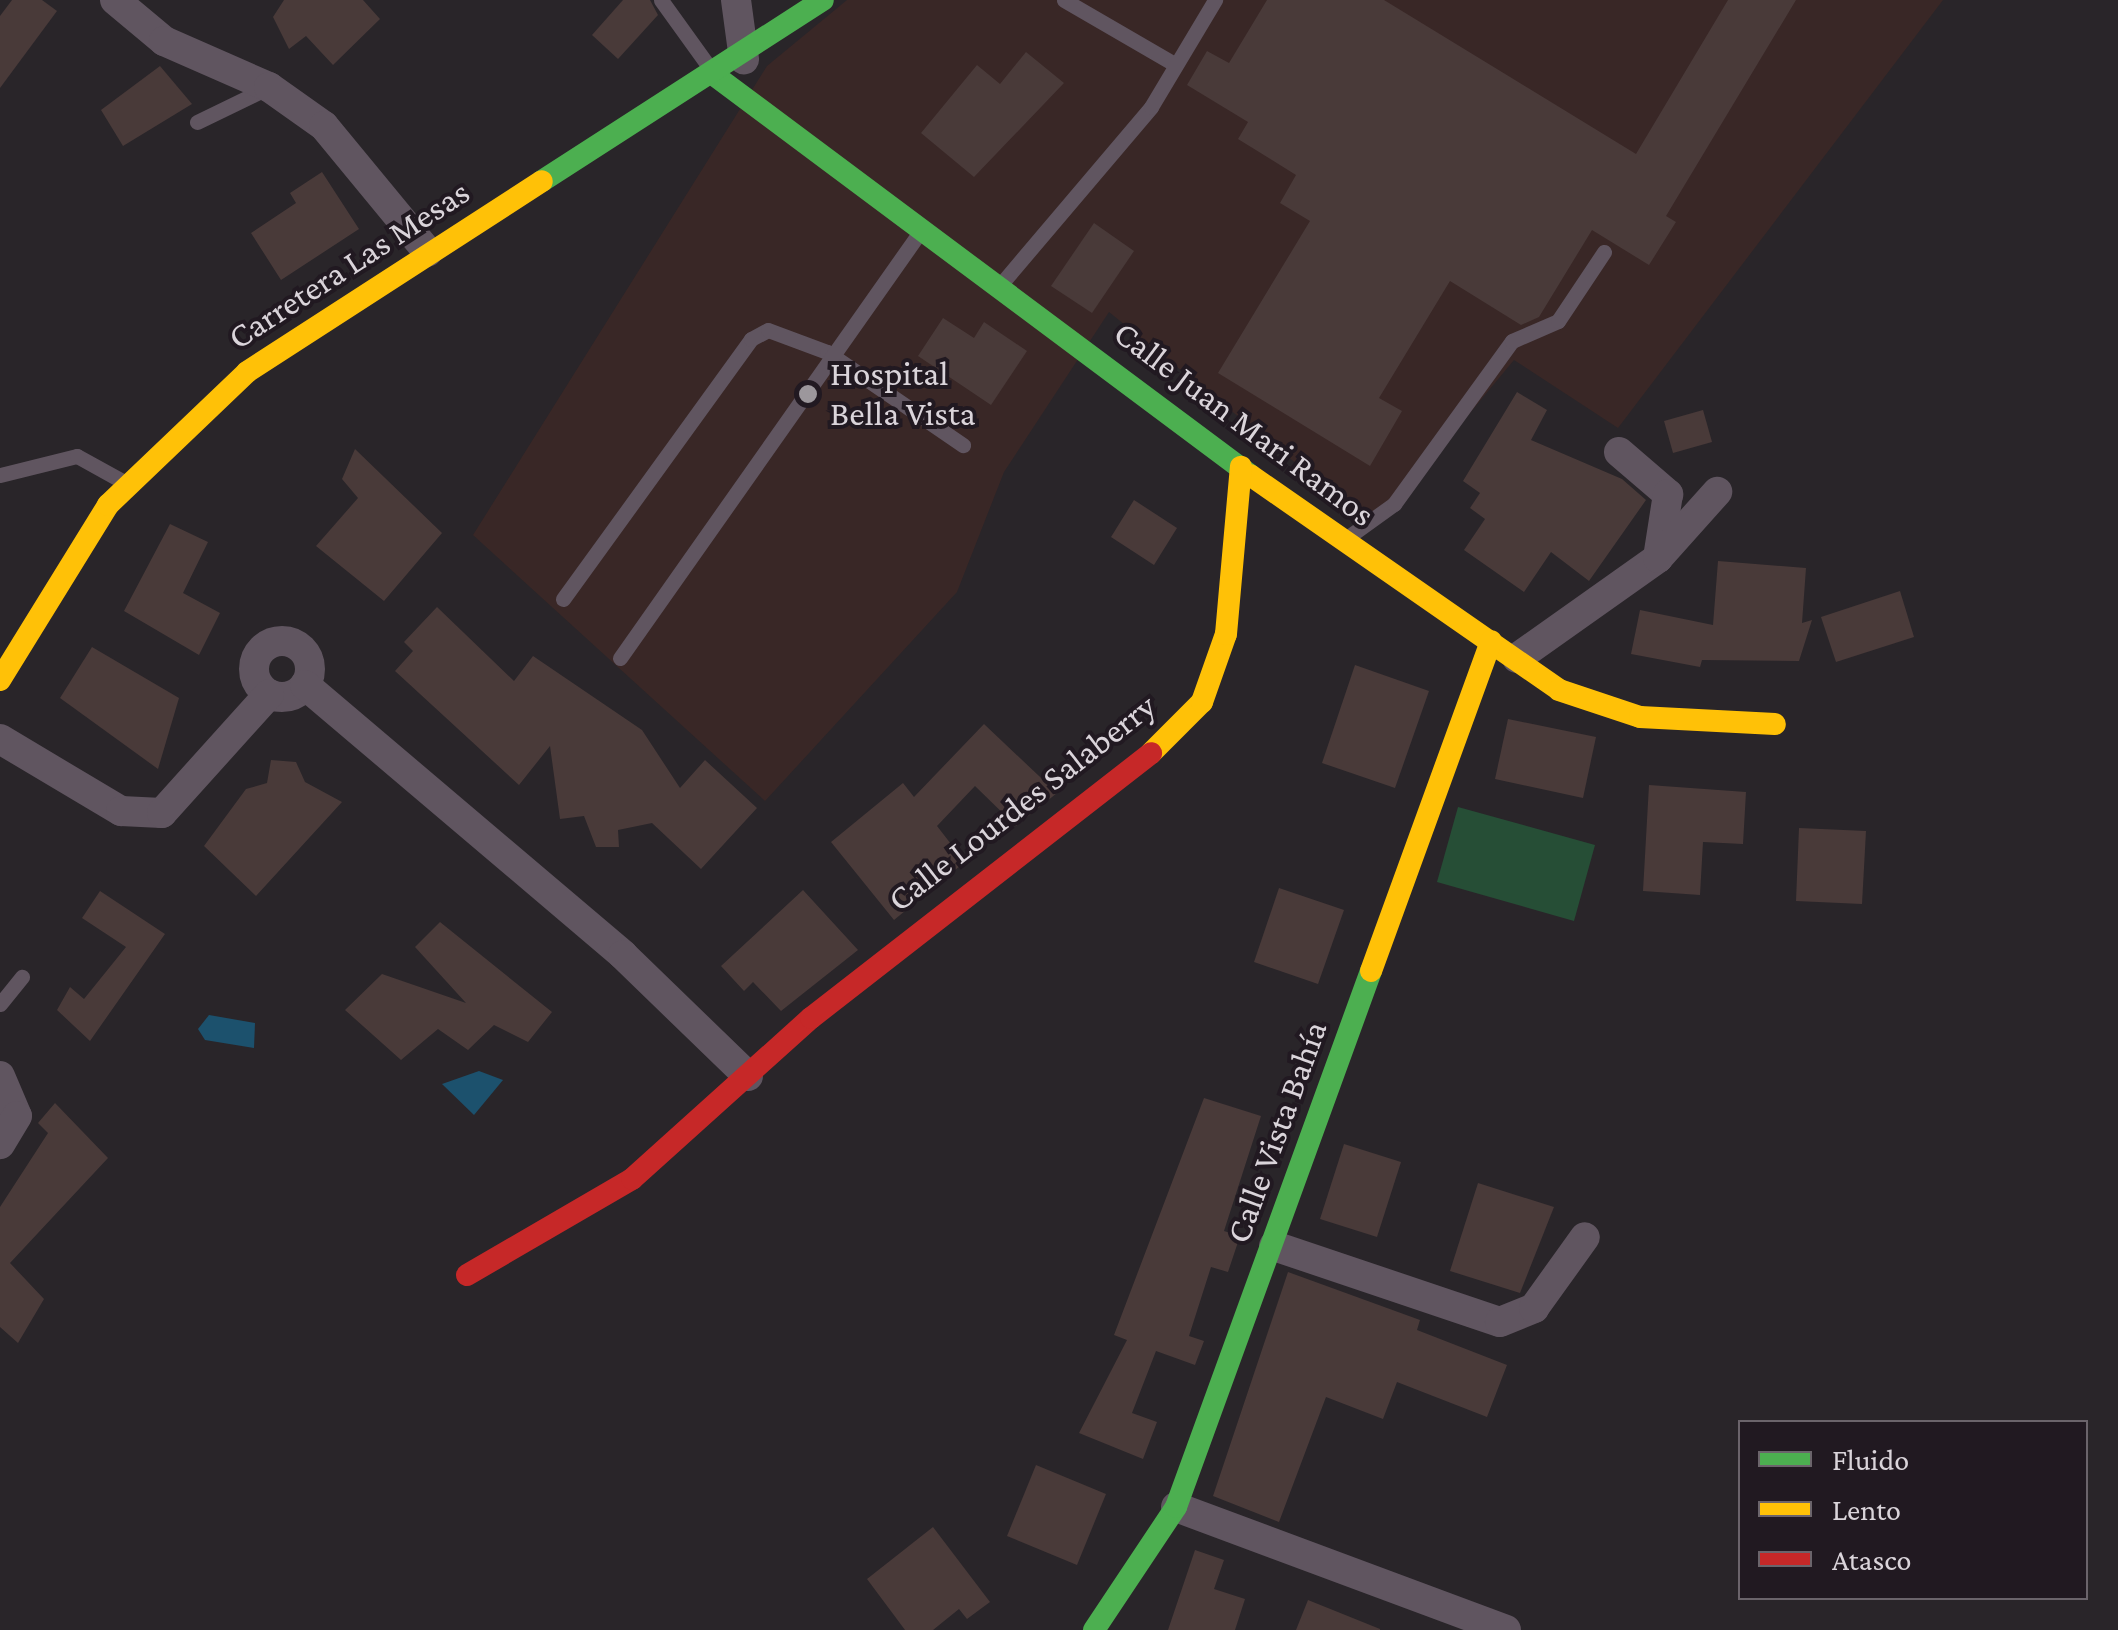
<!DOCTYPE html>
<meta charset="utf-8">
<style>
body{margin:0}
#map{position:relative;width:2118px;height:1630px;overflow:hidden;background:#292529;font-family:"Crimson Pro",serif}
div>[style]{position:absolute}
.medical>*{inset:0;background:#392726}
.green>*{inset:0;background:#264e36}
.water>*{inset:0;background:#1c516d}
.building>*{inset:0;background:#493a39}
.lane>*{height:15px;margin:-7.5px;padding:0 7.5px;transform-origin:7.5px;border-radius:7.5px;background:#605560}
.street>*{height:30px;margin:-15px;padding:0 15px;transform-origin:15px;border-radius:15px;background:#605560}
.street>.ring{margin:-15px;padding:0;box-sizing:content-box;background:none;border:30px solid #605560;border-radius:50%}
.fast>*{height:22px;margin:-11px;padding:0 11px;transform-origin:11px;border-radius:11px;background:#4caf50}
.slow>*{height:22px;margin:-11px;padding:0 11px;transform-origin:11px;border-radius:11px;background:#ffc107}
.jam>*{height:22px;margin:-11px;padding:0 11px;transform-origin:11px;border-radius:11px;background:#c62828}
.dots>*{width:28px;height:28px;translate:-50% -50%;box-sizing:border-box;border:5px solid #211921;border-radius:50%}
span{translate:-50% -50%;white-space:nowrap;text-align:center;line-height:1.15;-webkit-text-stroke:8px #211921;paint-order:stroke}
.street-label{font-size:35px;color:#dad4da}
.poi-label{font-size:35px;color:#dad4da}
.left{translate:0 -50%;text-align:left}
.legend{position:absolute;left:1738px;top:1420px;width:350px;height:180px;box-sizing:border-box;background:#211921;border:2px solid #6b646b;margin:0;padding:12px 18px;list-style:none;font-size:30px;color:#dad4da}
.legend li{display:flex;align-items:center;gap:20px;height:50px}
.legend b{width:50px;border:2px solid #6b646b}
</style>
<div id="map">
<div class="medical">
<div style="clip-path:polygon(847px 0,1943px 0,1618px 428px,1514px 360px,1375px 527px,1109px 312px,1004px 472px,957px 592px,765px 801px,473px 535px,767px 66px)"></div>
</div>
<div class="green">
<div style="clip-path:polygon(1458px 807px,1595px 845px,1574px 921px,1437px 882px)"></div>
</div>
<div class="water">
<div style="clip-path:polygon(209px 1015px,255px 1023px,254px 1048px,205px 1040px,198px 1029px)"></div>
<div style="clip-path:polygon(479px 1071px,503px 1080px,474px 1115px,442px 1084px)"></div>
</div>
<div class="building">
<div style="clip-path:polygon(12px 0,42px 0,57px 11px,0 88px,0 16px)"></div>
<div style="clip-path:polygon(284px 0,363px 0,380px 19px,333px 65px,306px 36px,289px 49px,273px 17px)"></div>
<div style="clip-path:polygon(623px 0,650px 0,658px 15px,618px 59px,592px 35px)"></div>
<div style="clip-path:polygon(1267px 0,1384px 0,1636px 154px,1728px 0,1796px 0,1666px 216px,1676px 222px,1649px 265px,1592px 230px,1539px 317px,1521px 325px,1450px 281px,1379px 398px,1402px 411px,1370px 466px,1218px 373px,1310px 221px,1280px 203px,1296px 175px,1238px 139px,1248px 122px,1187px 85px,1207px 51px,1229px 63px)"></div>
<div style="clip-path:polygon(1026px 52px,1064px 83px,974px 177px,921px 133px,977px 65px,1000px 84px)"></div>
<div style="clip-path:polygon(160px 66px,192px 104px,123px 146px,101px 110px)"></div>
<div style="clip-path:polygon(322px 172px,359px 229px,281px 280px,251px 233px,296px 203px,290px 193px)"></div>
<div style="clip-path:polygon(1094px 223px,1134px 251px,1092px 313px,1051px 286px)"></div>
<div style="clip-path:polygon(943px 318px,974px 338px,984px 322px,1027px 351px,991px 405px,918px 356px)"></div>
<div style="clip-path:polygon(1517px 392px,1547px 410px,1531px 440px,1622px 479px,1646px 500px,1589px 581px,1551px 552px,1524px 592px,1464px 550px,1485px 519px,1470px 508px,1480px 493px,1463px 481px)"></div>
<div style="clip-path:polygon(1703px 410px,1712px 442px,1673px 453px,1664px 421px)"></div>
<div style="clip-path:polygon(355px 449px,442px 533px,384px 601px,316px 546px,358px 498px,342px 479px)"></div>
<div style="clip-path:polygon(1134px 500px,1177px 528px,1154px 565px,1111px 537px)"></div>
<div style="clip-path:polygon(170px 524px,208px 542px,183px 593px,220px 613px,199px 655px,124px 611px)"></div>
<div style="clip-path:polygon(1718px 561px,1806px 568px,1802px 623px,1812px 620px,1799px 661px,1702px 660px,1700px 667px,1631px 654px,1640px 610px,1713px 625px)"></div>
<div style="clip-path:polygon(1900px 591px,1914px 637px,1836px 662px,1821px 617px)"></div>
<div style="clip-path:polygon(437px 607px,514px 681px,533px 656px,642px 730px,680px 788px,705px 760px,757px 808px,701px 869px,652px 823px,618px 830px,619px 847px,596px 847px,584px 816px,560px 819px,550px 746px,519px 785px,395px 671px,413px 651px,404px 642px)"></div>
<div style="clip-path:polygon(92px 647px,179px 698px,158px 769px,60px 698px)"></div>
<div style="clip-path:polygon(1355px 665px,1429px 691px,1395px 788px,1322px 763px)"></div>
<div style="clip-path:polygon(1508px 719px,1596px 737px,1583px 798px,1495px 779px)"></div>
<div style="clip-path:polygon(984px 724px,1057px 793px,1016px 826px,975px 786px,937px 826px,965px 862px,894px 920px,831px 842px,903px 783px,914px 797px)"></div>
<div style="clip-path:polygon(271px 760px,296px 762px,305px 782px,342px 802px,256px 896px,204px 846px,246px 789px,267px 783px)"></div>
<div style="clip-path:polygon(1649px 785px,1746px 792px,1743px 844px,1703px 842px,1700px 895px,1643px 891px)"></div>
<div style="clip-path:polygon(1799px 828px,1866px 831px,1862px 904px,1796px 901px)"></div>
<div style="clip-path:polygon(1279px 888px,1344px 910px,1318px 984px,1254px 962px)"></div>
<div style="clip-path:polygon(803px 890px,858px 950px,781px 1011px,753px 982px,744px 991px,721px 966px)"></div>
<div style="clip-path:polygon(100px 891px,165px 934px,90px 1041px,57px 1010px,70px 987px,84px 999px,126px 947px,82px 918px)"></div>
<div style="clip-path:polygon(440px 922px,552px 1012px,528px 1042px,494px 1025px,468px 1050px,438px 1029px,401px 1060px,345px 1010px,382px 974px,466px 1003px,415px 947px)"></div>
<div style="clip-path:polygon(1204px 1098px,1261px 1116px,1224px 1231px,1240px 1236px,1228px 1272px,1211px 1267px,1189px 1336px,1204px 1341px,1195px 1365px,1156px 1351px,1132px 1413px,1157px 1422px,1143px 1459px,1079px 1433px,1127px 1340px,1114px 1335px)"></div>
<div style="clip-path:polygon(55px 1103px,108px 1158px,10px 1263px,44px 1299px,18px 1343px,0 1327px,0 1207px,48px 1133px,38px 1123px)"></div>
<div style="clip-path:polygon(1344px 1144px,1401px 1162px,1377px 1237px,1320px 1219px)"></div>
<div style="clip-path:polygon(1478px 1183px,1554px 1207px,1520px 1293px,1450px 1271px)"></div>
<div style="clip-path:polygon(1288px 1272px,1420px 1320px,1417px 1330px,1507px 1365px,1487px 1417px,1397px 1382px,1383px 1419px,1326px 1397px,1279px 1522px,1213px 1496px)"></div>
<div style="clip-path:polygon(1036px 1465px,1106px 1494px,1077px 1565px,1007px 1536px)"></div>
<div style="clip-path:polygon(933px 1527px,990px 1602px,967px 1619px,959px 1609px,933px 1630px,905px 1630px,867px 1579px)"></div>
<div style="clip-path:polygon(1195px 1550px,1224px 1560px,1214px 1589px,1245px 1599px,1235px 1630px,1168px 1630px)"></div>
<div style="clip-path:polygon(1308px 1600px,1380px 1629px,1380px 1630px,1296px 1630px)"></div>
</div>
<div class="lane">
<div style="left:661px;top:0;width:87px;rotate:54.3deg"></div>
<div style="left:1064px;top:0;width:129px;rotate:30.1deg"></div>
<div style="left:197px;top:122px;width:80px;rotate:-25.9deg"></div>
<div style="left:1001px;top:284px;width:232px;rotate:-49.7deg"></div>
<div style="left:1151px;top:107px;width:125px;rotate:-59.1deg"></div>
<div style="left:0;top:475px;width:79px;rotate:-13.9deg"></div>
<div style="left:77px;top:456px;width:56px;rotate:28.9deg"></div>
<div style="left:1344px;top:540px;width:62px;rotate:-35.8deg"></div>
<div style="left:1394px;top:504px;width:201px;rotate:-54.1deg"></div>
<div style="left:1512px;top:341px;width:50px;rotate:-23.5deg"></div>
<div style="left:1558px;top:321px;width:83px;rotate:-56.3deg"></div>
<div style="left:563px;top:599px;width:321px;rotate:-54.1deg"></div>
<div style="left:751px;top:339px;width:19px;rotate:-28deg"></div>
<div style="left:768px;top:330px;width:63px;rotate:20.4deg"></div>
<div style="left:827px;top:352px;width:165px;rotate:34.4deg"></div>
<div style="left:620px;top:658px;width:521px;rotate:-54.85deg"></div>
<div style="left:0;top:1004px;width:35px;rotate:-51deg"></div>
</div>
<div class="street">
<div style="left:115px;top:0;width:64px;rotate:39.9deg"></div>
<div style="left:164px;top:41px;width:115px;rotate:23.7deg"></div>
<div style="left:269px;top:87px;width:67px;rotate:35.3deg"></div>
<div style="left:324px;top:126px;width:163px;rotate:50.5deg"></div>
<div style="left:736px;top:0;width:60px;rotate:82.3deg"></div>
<div style="left:1619px;top:452px;width:65px;rotate:40.6deg"></div>
<div style="left:1668px;top:494px;width:65px;rotate:98.9deg"></div>
<div class="ring" style="left:254px;top:641px;width:26px;height:26px"></div>
<div style="left:1517px;top:658px;width:173px;rotate:-35.3deg"></div>
<div style="left:1658px;top:558px;width:89px;rotate:-48.2deg"></div>
<div style="left:305px;top:685px;width:417px;rotate:40.3deg"></div>
<div style="left:623px;top:955px;width:174px;rotate:44.1deg"></div>
<div style="left:0;top:739px;width:141px;rotate:30.8deg"></div>
<div style="left:121px;top:811px;width:41px;rotate:2.8deg"></div>
<div style="left:162px;top:813px;width:160px;rotate:-48deg"></div>
<div style="left:0;top:1076px;width:43px;rotate:67deg"></div>
<div style="left:17px;top:1116px;width:33px;rotate:121deg"></div>
<div style="left:1274px;top:1246px;width:238px;rotate:18.6deg"></div>
<div style="left:1500px;top:1322px;width:37px;rotate:-22deg"></div>
<div style="left:1534px;top:1308px;width:87px;rotate:-54.3deg"></div>
<div style="left:1176px;top:1507px;width:352px;rotate:20.4deg"></div>
</div>
<div class="fast">
<div style="left:714px;top:75px;width:669px;rotate:36.73deg"></div>
<div style="left:542px;top:181px;width:334px;rotate:-32.8deg"></div>
<div style="left:1094px;top:1630px;width:148px;rotate:-56.3deg"></div>
<div style="left:1176px;top:1507px;width:570px;rotate:-70.01deg"></div>
</div>
<div class="slow">
<div style="left:1250px;top:475px;width:376px;rotate:34.8deg"></div>
<div style="left:1559px;top:690px;width:85px;rotate:18.4deg"></div>
<div style="left:1640px;top:717px;width:135px;rotate:3deg"></div>
<div style="left:0;top:680px;width:206px;rotate:-58.3deg"></div>
<div style="left:108px;top:505px;width:192px;rotate:-43.7deg"></div>
<div style="left:247px;top:372px;width:351px;rotate:-32.9deg"></div>
<div style="left:1151px;top:753px;width:72px;rotate:-45deg"></div>
<div style="left:1202px;top:702px;width:72px;rotate:-70.6deg"></div>
<div style="left:1226px;top:634px;width:168px;rotate:-84.9deg"></div>
<div style="left:1371px;top:971px;width:351px;rotate:-70deg"></div>
</div>
<div class="jam">
<div style="left:467px;top:1275px;width:191px;rotate:-30.2deg"></div>
<div style="left:632px;top:1179px;width:241px;rotate:-42deg"></div>
<div style="left:811px;top:1018px;width:431px;rotate:-37.9deg"></div>
</div>
<div class="dots">
<div style="left:808px;top:394px;background:#9c979c"></div>
</div>
<div class="street-label">
<span style="left:349px;top:265px;rotate:-33deg">Carretera Las Mesas</span>
<span style="left:1244px;top:424px;rotate:37deg">Calle Juan Mari Ramos</span>
<span style="left:1022px;top:803px;rotate:-38deg">Calle Lourdes Salaberry</span>
<span style="left:1277px;top:1132px;rotate:-70deg">Calle Vista Bahía</span>
</div>
<div class="poi-label">
<span class="left" style="left:830px;top:394px">Hospital<br>Bella Vista</span>
</div>
<ul class="legend">
<li><b style="height:12px;background:#4caf50"></b>Fluido</li>
<li><b style="height:12px;background:#ffc107"></b>Lento</li>
<li><b style="height:12px;background:#c62828"></b>Atasco</li>
</ul>
</div>
